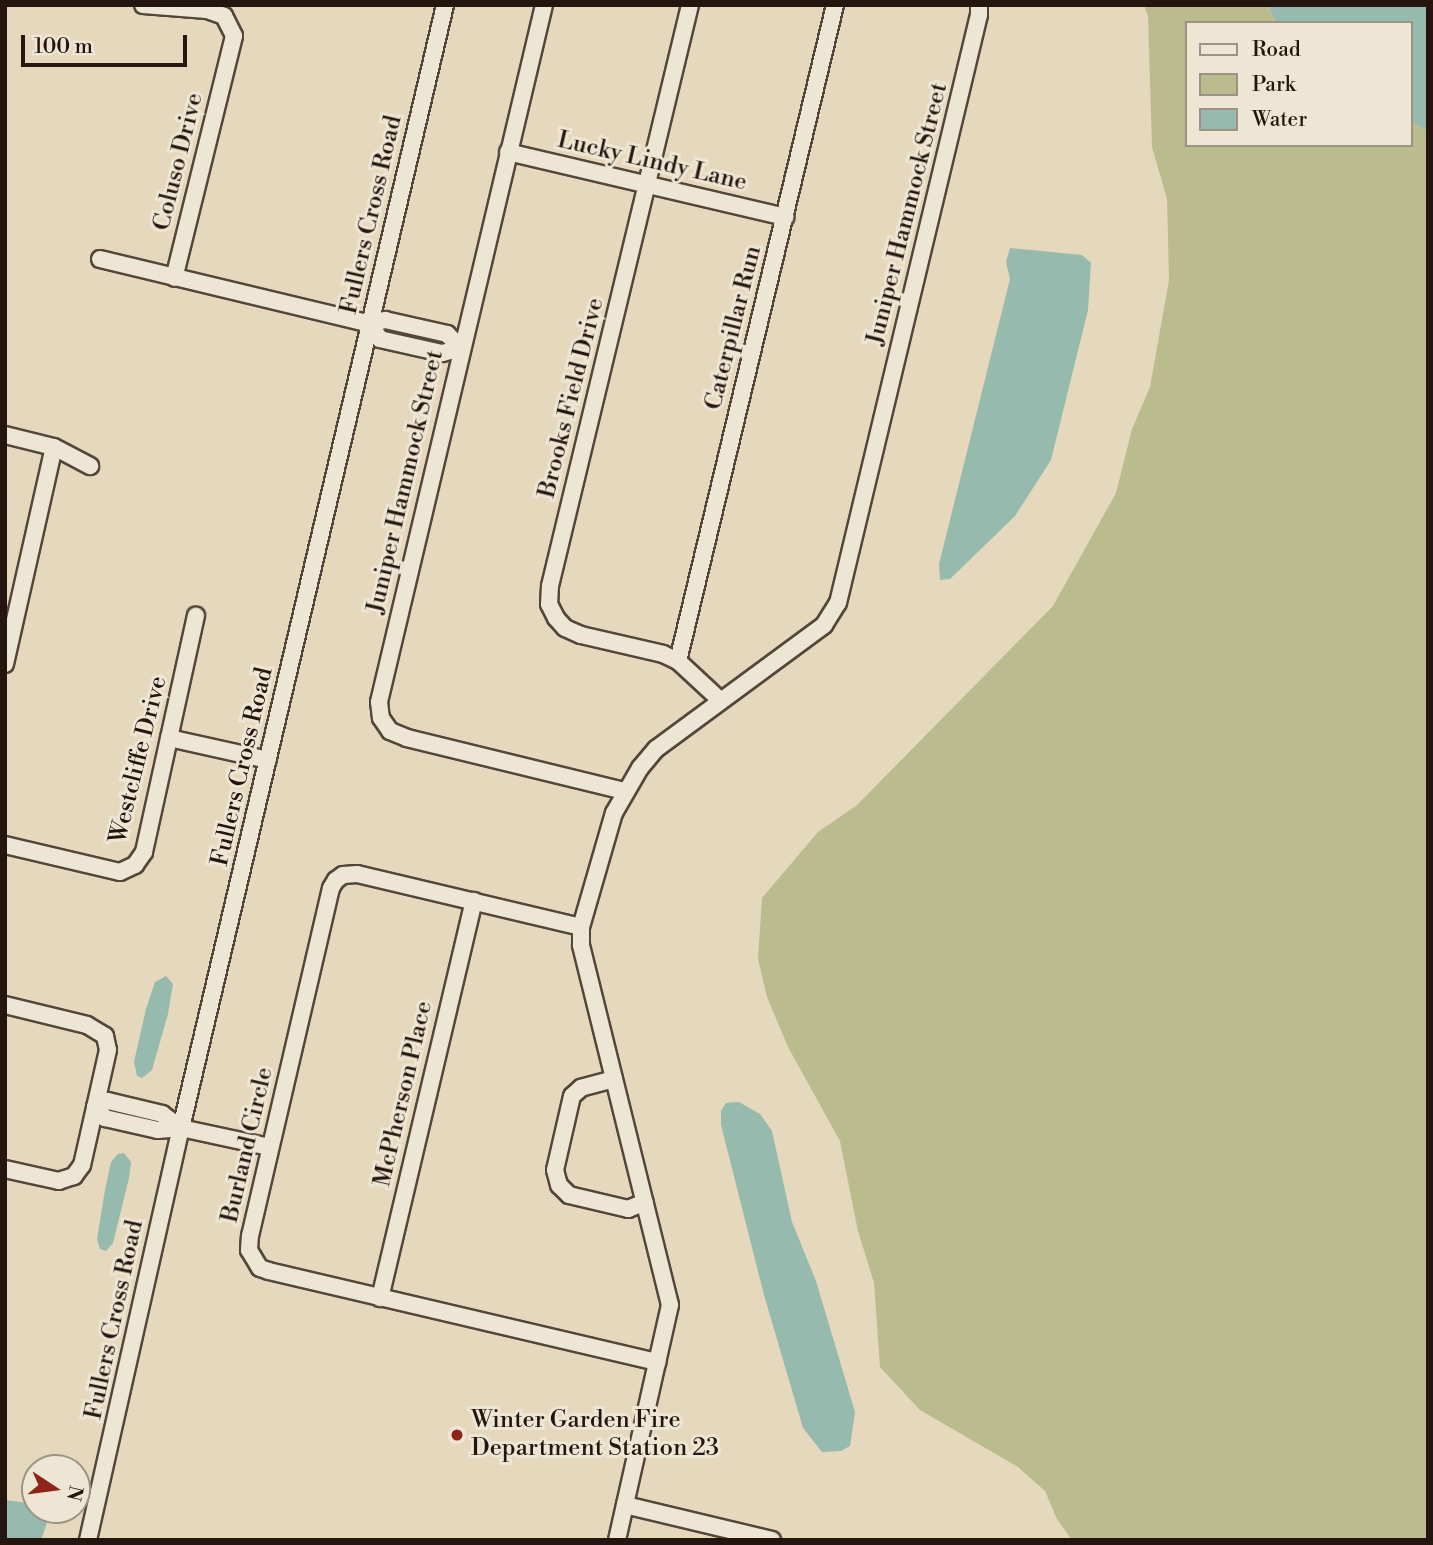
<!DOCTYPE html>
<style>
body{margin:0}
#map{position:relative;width:1433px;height:1545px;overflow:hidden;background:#e5d8bd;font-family:"Libre Bodoni",serif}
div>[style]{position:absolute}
.green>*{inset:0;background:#bbbc8d}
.water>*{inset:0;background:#96baae}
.roads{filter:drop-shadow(2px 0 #54463a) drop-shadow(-2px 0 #54463a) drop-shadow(0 2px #54463a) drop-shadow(0 -2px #54463a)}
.minor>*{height:16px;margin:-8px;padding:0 8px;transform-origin:8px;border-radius:8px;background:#eee6d4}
.dots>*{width:19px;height:19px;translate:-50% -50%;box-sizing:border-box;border:4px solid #eee6d4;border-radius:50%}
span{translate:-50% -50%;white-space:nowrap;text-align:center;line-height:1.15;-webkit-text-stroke:6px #eee6d4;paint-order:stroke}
.street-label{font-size:24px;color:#24160e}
.poi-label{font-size:24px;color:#24160e}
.left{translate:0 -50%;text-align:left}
.frame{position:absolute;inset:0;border:7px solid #24160e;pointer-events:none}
.legend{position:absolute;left:1185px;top:21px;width:228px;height:126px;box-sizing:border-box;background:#eee6d4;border:2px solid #9d9385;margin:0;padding:9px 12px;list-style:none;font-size:21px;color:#24160e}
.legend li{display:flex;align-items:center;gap:14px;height:35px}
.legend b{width:35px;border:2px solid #9d9385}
.north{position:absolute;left:21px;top:1454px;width:70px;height:70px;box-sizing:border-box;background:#eee6d4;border:2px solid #9d9385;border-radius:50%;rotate:103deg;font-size:19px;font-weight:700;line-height:28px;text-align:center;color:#24160e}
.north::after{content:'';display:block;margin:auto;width:24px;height:32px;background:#8f2418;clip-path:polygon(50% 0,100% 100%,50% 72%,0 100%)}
.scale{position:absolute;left:21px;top:35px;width:166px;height:32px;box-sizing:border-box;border:4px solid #24160e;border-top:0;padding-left:9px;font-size:21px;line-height:24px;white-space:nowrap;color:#24160e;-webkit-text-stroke:5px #eee6d4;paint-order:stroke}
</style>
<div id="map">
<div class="green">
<div style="clip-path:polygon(1144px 5px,1268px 5px,1276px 23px,1186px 23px,1186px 145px,1410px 145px,1410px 120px,1428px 132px,1428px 1540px,1072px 1540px,1057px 1519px,1045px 1491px,1018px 1467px,920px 1410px,880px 1367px,874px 1283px,858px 1231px,840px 1141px,788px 1047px,767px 997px,758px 959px,762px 898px,818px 832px,857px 805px,1053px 606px,1116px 493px,1132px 429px,1150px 387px,1169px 280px,1167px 199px,1152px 147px,1148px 16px)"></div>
</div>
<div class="water">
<div style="clip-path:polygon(1268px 5px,1428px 5px,1428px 132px,1410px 120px,1410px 23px,1276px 23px)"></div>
<div style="clip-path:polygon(1010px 248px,1082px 255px,1091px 263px,1088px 310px,1051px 460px,1015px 516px,950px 579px,940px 580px,939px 564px,1010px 279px,1006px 262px)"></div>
<div style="clip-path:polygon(166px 976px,173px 984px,168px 1014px,152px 1070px,142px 1078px,137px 1076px,134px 1062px,146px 1009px,155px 982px)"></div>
<div style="clip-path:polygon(739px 1102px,760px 1114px,772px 1131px,792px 1222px,816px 1281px,855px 1412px,850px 1446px,841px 1451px,822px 1452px,803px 1428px,764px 1295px,721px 1125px,721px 1111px,726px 1103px)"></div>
<div style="clip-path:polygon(124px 1153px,131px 1162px,129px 1178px,113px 1243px,106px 1251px,100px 1249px,97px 1239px,105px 1190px,111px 1162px,118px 1154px)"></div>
<div style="clip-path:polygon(5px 1500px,35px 1504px,35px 1510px,46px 1510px,48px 1520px,41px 1540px,5px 1540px)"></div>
</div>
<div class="roads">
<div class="minor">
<div style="left:143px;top:5px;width:64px;rotate:4.5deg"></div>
<div style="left:207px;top:10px;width:18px;rotate:19deg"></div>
<div style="left:224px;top:16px;width:22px;rotate:63deg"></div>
<div style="left:234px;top:36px;width:249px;rotate:103.9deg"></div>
<div style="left:544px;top:5px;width:716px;rotate:103.32deg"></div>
<div style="left:379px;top:702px;width:16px;rotate:83deg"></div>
<div style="left:381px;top:718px;width:16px;rotate:55deg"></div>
<div style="left:390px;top:731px;width:18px;rotate:22deg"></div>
<div style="left:407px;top:738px;width:224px;rotate:13.7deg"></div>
<div style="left:690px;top:5px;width:598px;rotate:103.55deg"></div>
<div style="left:550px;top:586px;width:18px;rotate:93deg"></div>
<div style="left:549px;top:604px;width:16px;rotate:63deg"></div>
<div style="left:556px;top:618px;width:13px;rotate:48deg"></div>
<div style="left:565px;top:628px;width:17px;rotate:24deg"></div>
<div style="left:581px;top:635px;width:84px;rotate:13deg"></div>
<div style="left:663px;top:654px;width:17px;rotate:25deg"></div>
<div style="left:678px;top:661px;width:57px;rotate:42.9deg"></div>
<div style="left:508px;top:152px;width:285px;rotate:13.2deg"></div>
<div style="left:100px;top:259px;width:278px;rotate:13.5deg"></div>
<div style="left:370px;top:324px;width:16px;rotate:-15deg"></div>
<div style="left:385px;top:320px;width:64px;rotate:12.7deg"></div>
<div style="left:447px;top:334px;width:20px;rotate:45deg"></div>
<div style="left:461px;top:348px;width:20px;rotate:165deg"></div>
<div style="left:442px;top:353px;width:64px;rotate:-167.3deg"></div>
<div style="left:380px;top:339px;width:18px;rotate:-124deg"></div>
<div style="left:5px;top:435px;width:50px;rotate:13.8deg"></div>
<div style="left:54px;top:447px;width:41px;rotate:27.8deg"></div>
<div style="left:678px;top:661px;width:675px;rotate:-76.54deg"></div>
<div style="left:5px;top:664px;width:222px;rotate:-77.3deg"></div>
<div style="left:169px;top:738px;width:101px;rotate:12.5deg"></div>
<div style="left:5px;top:845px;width:118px;rotate:13.2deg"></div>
<div style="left:120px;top:872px;width:17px;rotate:-25deg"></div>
<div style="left:135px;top:865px;width:16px;rotate:-55deg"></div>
<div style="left:144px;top:852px;width:242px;rotate:-77.6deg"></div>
<div style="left:581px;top:927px;width:230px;rotate:-166.7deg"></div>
<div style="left:357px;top:874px;width:14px;rotate:176deg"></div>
<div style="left:343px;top:875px;width:9px;rotate:144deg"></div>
<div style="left:336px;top:880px;width:9px;rotate:122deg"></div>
<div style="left:331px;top:888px;width:356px;rotate:103.1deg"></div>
<div style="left:250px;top:1235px;width:15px;rotate:94deg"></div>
<div style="left:249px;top:1250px;width:21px;rotate:59deg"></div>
<div style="left:260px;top:1268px;width:9px;rotate:18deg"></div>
<div style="left:269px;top:1271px;width:399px;rotate:13.2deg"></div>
<div style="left:5px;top:1005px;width:84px;rotate:13.7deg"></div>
<div style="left:87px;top:1025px;width:21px;rotate:31deg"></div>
<div style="left:105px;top:1036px;width:14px;rotate:78deg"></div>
<div style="left:108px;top:1050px;width:118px;rotate:102.7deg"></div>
<div style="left:82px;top:1165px;width:14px;rotate:126deg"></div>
<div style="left:74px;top:1176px;width:16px;rotate:162deg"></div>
<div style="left:59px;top:1181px;width:55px;rotate:-167.5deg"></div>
<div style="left:614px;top:1079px;width:34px;rotate:165deg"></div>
<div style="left:581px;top:1088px;width:12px;rotate:138deg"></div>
<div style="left:572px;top:1096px;width:76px;rotate:102.9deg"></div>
<div style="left:555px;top:1170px;width:16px;rotate:75deg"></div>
<div style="left:559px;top:1185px;width:14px;rotate:45deg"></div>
<div style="left:569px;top:1195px;width:61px;rotate:13.3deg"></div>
<div style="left:628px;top:1209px;width:18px;rotate:-22deg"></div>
<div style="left:95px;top:1107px;width:15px;rotate:48deg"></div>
<div style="left:105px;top:1118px;width:54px;rotate:12.8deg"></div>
<div style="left:158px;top:1130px;width:23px;rotate:-5deg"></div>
<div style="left:181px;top:1128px;width:91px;rotate:12.1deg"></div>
<div style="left:95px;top:1107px;width:14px;rotate:-25deg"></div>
<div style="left:108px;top:1101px;width:56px;rotate:13.5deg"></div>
<div style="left:162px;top:1114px;width:24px;rotate:36deg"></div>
<div style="left:380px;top:1298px;width:408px;rotate:-76.7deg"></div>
<div style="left:625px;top:1505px;width:151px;rotate:13.4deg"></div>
<div style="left:88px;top:1540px;width:422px;rotate:-77.3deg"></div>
<div style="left:181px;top:1128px;width:1154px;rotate:-76.77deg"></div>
<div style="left:617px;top:1540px;width:241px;rotate:-77.3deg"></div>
<div style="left:670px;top:1305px;width:371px;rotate:-103.9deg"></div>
<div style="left:581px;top:945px;width:18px;rotate:-90deg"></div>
<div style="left:581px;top:927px;width:119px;rotate:-73.9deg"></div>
<div style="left:614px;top:813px;width:52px;rotate:-60deg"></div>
<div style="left:640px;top:768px;width:25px;rotate:-50deg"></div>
<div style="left:656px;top:749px;width:209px;rotate:-36.4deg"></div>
<div style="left:824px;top:625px;width:26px;rotate:-58deg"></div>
<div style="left:838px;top:603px;width:605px;rotate:-76.52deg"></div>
<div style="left:979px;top:15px;width:10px;rotate:-90deg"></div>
</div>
</div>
<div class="dots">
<div style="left:457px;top:1435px;background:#8f2418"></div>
</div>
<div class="street-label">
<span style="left:179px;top:162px;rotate:-76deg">Coluso Drive</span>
<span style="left:652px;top:162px;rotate:13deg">Lucky Lindy Lane</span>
<span style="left:908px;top:214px;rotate:-76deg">Juniper Hammock Street</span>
<span style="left:372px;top:215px;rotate:-77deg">Fullers Cross Road</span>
<span style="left:734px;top:328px;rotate:-76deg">Caterpillar Run</span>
<span style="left:572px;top:398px;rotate:-76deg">Brooks Field Drive</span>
<span style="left:406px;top:482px;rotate:-77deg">Juniper Hammock Street</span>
<span style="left:139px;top:760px;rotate:-76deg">Westcliffe Drive</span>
<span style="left:243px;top:767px;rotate:-77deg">Fullers Cross Road</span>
<span style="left:404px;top:1094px;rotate:-77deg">McPherson Place</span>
<span style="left:248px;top:1145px;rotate:-77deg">Burland Circle</span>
<span style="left:115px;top:1320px;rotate:-78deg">Fullers Cross Road</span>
</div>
<div class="poi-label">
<span class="left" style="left:471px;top:1435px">Winter Garden Fire<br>Department Station 23</span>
</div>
<div class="frame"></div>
<ul class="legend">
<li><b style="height:9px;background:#eee6d4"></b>Road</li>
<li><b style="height:19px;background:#bbbc8d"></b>Park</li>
<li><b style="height:19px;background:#96baae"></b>Water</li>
</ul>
<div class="north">N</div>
<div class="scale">100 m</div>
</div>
